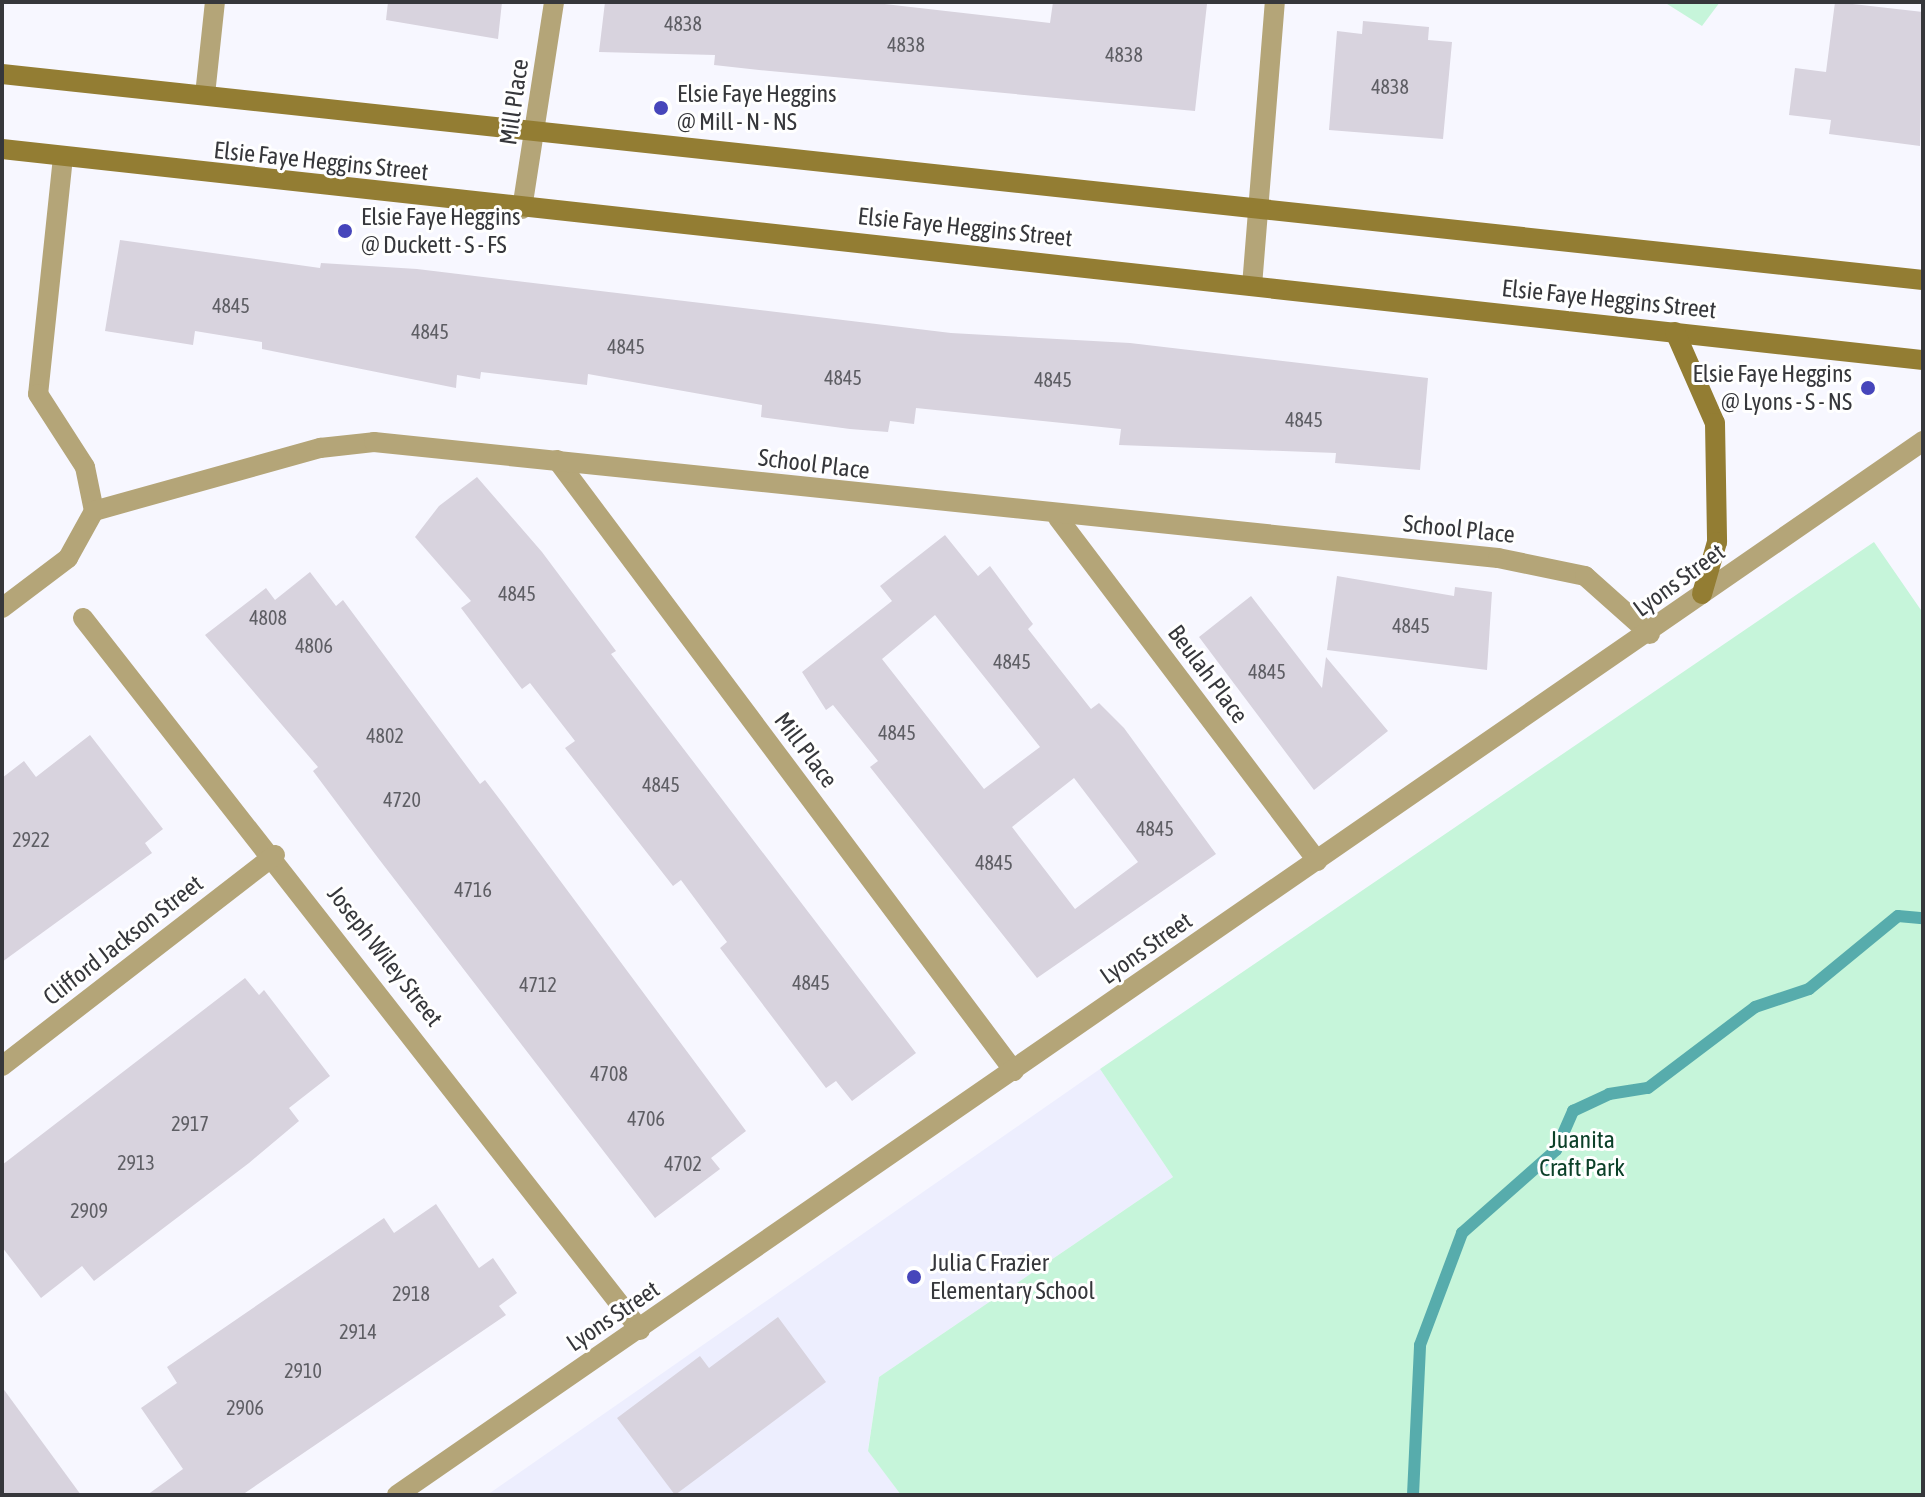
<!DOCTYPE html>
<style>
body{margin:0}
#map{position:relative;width:1925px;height:1497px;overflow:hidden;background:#f7f7ff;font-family:"Asap Condensed",sans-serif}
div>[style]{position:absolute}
.built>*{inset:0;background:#edeefe}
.green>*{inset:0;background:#c6f5da}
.stream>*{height:12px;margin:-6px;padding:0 6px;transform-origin:6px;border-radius:6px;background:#57acac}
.building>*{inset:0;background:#d8d3de}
.street>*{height:20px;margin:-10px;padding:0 10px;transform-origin:10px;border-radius:10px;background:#b4a578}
.secondary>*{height:20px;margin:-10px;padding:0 10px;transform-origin:10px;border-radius:10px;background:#937d33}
.dots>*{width:22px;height:22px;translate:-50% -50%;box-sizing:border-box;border:4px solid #fff;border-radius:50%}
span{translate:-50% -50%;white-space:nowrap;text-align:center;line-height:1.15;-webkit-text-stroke:6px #fff;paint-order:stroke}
.number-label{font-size:20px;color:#5e5e64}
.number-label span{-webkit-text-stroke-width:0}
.poi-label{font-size:24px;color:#36373b}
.left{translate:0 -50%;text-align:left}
.right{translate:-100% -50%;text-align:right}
.street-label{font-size:24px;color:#36373b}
.park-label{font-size:24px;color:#0c4029}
.frame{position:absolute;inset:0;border:4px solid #36373b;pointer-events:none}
</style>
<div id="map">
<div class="built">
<div style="clip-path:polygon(1100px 1069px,1173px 1177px,879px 1377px,868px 1450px,901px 1495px,487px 1495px)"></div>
</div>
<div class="green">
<div style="clip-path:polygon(1664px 2px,1720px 2px,1702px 26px)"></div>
<div style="clip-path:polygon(1874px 542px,1923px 613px,1923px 1495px,901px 1495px,868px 1451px,879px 1377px,1173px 1177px,1100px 1069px)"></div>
</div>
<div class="stream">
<div style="left:1413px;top:1495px;width:150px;rotate:-87.3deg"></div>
<div style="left:1420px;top:1345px;width:120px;rotate:-69.4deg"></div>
<div style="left:1462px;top:1233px;width:125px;rotate:-41.4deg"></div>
<div style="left:1556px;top:1150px;width:43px;rotate:-66.4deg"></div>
<div style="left:1573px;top:1111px;width:40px;rotate:-25deg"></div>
<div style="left:1609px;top:1094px;width:39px;rotate:-9deg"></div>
<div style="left:1648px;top:1088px;width:134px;rotate:-37.1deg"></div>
<div style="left:1755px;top:1007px;width:57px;rotate:-18.4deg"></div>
<div style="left:1809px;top:989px;width:115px;rotate:-39.4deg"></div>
<div style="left:1898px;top:916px;width:25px;rotate:5deg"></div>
</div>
<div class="building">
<div style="clip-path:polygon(388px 2px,502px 2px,498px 39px,386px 20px)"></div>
<div style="clip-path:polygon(605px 2px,867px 2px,1050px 23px,1053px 2px,1207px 4px,1195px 111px,759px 70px,714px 65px,715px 55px,599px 52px)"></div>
<div style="clip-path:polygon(1835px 2px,1923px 12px,1920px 146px,1829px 134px,1831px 120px,1789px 115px,1795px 68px,1826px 72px)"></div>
<div style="clip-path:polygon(1363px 21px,1429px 27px,1428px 40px,1452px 42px,1443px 139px,1329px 130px,1337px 31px,1362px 34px)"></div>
<div style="clip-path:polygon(120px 240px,320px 268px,321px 263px,417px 269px,951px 333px,1130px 343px,1428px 378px,1420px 470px,1335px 463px,1336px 453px,1119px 445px,1121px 429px,916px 408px,914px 424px,890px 421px,888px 432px,850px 429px,761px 417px,762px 405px,588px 374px,587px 385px,481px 372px,480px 379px,457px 375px,456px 388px,262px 349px,262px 342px,195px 331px,193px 345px,105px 331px)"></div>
<div style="clip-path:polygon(477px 477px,542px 552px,616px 651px,611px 654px,916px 1053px,852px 1101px,836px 1081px,826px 1088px,720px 948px,727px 942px,681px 880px,673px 886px,576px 762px,565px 748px,575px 741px,530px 683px,522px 689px,461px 608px,471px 601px,415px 537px,439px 506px)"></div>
<div style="clip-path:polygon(evenodd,945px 535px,978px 576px,990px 566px,1033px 624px,1028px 629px,1091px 709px,1099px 703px,1124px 728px,1216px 854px,1037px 978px,870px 767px,878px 761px,833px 705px,826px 710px,802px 672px,892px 601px,880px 586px,945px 535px,935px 615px,1040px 747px,984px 789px,882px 659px,935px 615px,945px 535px,1074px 778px,1138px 862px,1075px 909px,1012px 827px,1074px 778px)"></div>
<div style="clip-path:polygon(310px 572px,336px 606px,343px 600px,480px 784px,485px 780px,504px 805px,746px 1131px,711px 1158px,720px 1169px,655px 1218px,375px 854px,313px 771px,318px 767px,205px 635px,266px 588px,275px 600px)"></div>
<div style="clip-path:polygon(1337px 576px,1454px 596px,1455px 587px,1492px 592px,1487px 670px,1327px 650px)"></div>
<div style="clip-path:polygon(1251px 596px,1322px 688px,1326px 657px,1388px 731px,1314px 790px,1199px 637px)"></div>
<div style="clip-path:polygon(90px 735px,163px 829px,145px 843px,152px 853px,2px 962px,2px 778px,24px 761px,36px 777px)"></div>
<div style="clip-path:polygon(245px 978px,259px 995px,264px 990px,330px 1076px,289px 1108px,299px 1121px,249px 1163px,94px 1281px,82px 1266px,41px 1298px,2px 1247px,2px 1165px)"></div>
<div style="clip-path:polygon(436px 1204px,479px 1268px,493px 1258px,517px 1293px,499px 1306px,506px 1315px,242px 1495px,147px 1495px,183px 1469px,141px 1408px,177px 1383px,167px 1367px,384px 1218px,394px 1233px)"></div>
<div style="clip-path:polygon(778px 1317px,826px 1382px,675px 1495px,617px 1418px,700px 1356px,709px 1368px)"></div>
<div style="clip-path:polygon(2px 1387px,81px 1495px,2px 1495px)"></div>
</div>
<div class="street">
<div style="left:205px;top:95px;width:94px;rotate:-83.9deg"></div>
<div style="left:63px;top:157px;width:238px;rotate:96deg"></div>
<div style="left:38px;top:394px;width:87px;rotate:57.2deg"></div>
<div style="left:85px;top:467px;width:45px;rotate:78.4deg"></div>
<div style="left:522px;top:209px;width:209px;rotate:-81.2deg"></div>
<div style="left:1252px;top:286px;width:285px;rotate:-85.4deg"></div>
<div style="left:557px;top:460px;width:763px;rotate:53.21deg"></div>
<div style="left:1058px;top:518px;width:430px;rotate:52.9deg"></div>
<div style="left:2px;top:608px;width:83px;rotate:-37.1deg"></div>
<div style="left:68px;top:558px;width:54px;rotate:-61deg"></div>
<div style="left:94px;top:511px;width:235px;rotate:-15.6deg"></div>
<div style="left:320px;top:448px;width:54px;rotate:-6.3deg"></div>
<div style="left:374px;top:442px;width:1130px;rotate:5.89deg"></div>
<div style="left:1498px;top:558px;width:89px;rotate:11.7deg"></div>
<div style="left:1585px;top:576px;width:87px;rotate:41.7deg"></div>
<div style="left:83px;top:618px;width:904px;rotate:51.96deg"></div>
<div style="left:2px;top:1066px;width:345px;rotate:-37.7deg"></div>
<div style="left:397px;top:1495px;width:1855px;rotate:-34.63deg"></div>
</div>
<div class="secondary">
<div style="left:2px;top:74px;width:1932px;rotate:6.12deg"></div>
<div style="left:2px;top:149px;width:1933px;rotate:6.27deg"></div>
<div style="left:1675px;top:332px;width:99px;rotate:66.3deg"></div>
<div style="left:1715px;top:423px;width:119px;rotate:89deg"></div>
<div style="left:1717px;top:542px;width:54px;rotate:106.1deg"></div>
</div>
<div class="dots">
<div style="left:661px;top:108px;background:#4746bb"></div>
<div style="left:345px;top:231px;background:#4746bb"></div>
<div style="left:1868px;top:388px;background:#4746bb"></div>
<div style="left:914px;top:1277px;background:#4746bb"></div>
</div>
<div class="number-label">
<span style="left:683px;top:23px">4838</span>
<span style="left:906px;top:44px">4838</span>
<span style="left:1124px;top:54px">4838</span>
<span style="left:1390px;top:86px">4838</span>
<span style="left:231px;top:305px">4845</span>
<span style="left:430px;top:331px">4845</span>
<span style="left:626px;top:346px">4845</span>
<span style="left:843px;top:377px">4845</span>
<span style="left:1053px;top:379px">4845</span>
<span style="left:1304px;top:419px">4845</span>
<span style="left:517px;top:593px">4845</span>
<span style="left:268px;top:617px">4808</span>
<span style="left:1411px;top:625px">4845</span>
<span style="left:314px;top:645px">4806</span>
<span style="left:1012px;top:661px">4845</span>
<span style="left:1267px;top:671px">4845</span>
<span style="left:897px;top:732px">4845</span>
<span style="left:385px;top:735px">4802</span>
<span style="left:661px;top:784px">4845</span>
<span style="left:402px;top:799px">4720</span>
<span style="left:1155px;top:828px">4845</span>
<span style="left:31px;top:839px">2922</span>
<span style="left:994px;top:862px">4845</span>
<span style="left:473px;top:889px">4716</span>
<span style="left:811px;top:982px">4845</span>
<span style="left:538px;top:984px">4712</span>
<span style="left:609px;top:1073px">4708</span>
<span style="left:646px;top:1118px">4706</span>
<span style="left:190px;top:1123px">2917</span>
<span style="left:136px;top:1162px">2913</span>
<span style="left:683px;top:1163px">4702</span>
<span style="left:89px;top:1210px">2909</span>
<span style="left:411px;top:1293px">2918</span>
<span style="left:358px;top:1331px">2914</span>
<span style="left:303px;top:1370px">2910</span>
<span style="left:245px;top:1407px">2906</span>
</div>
<div class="poi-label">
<span class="left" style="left:677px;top:108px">Elsie Faye Heggins<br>@ Mill - N - NS</span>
<span class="left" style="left:361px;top:231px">Elsie Faye Heggins<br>@ Duckett - S - FS</span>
<span class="right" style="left:1852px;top:388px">Elsie Faye Heggins<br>@ Lyons - S - NS</span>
<span class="left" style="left:930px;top:1277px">Julia C Frazier<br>Elementary School</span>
</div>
<div class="street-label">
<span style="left:514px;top:102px;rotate:-82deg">Mill Place</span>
<span style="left:321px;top:161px;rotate:6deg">Elsie Faye Heggins Street</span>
<span style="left:965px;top:227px;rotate:6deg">Elsie Faye Heggins Street</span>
<span style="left:1609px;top:299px;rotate:6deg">Elsie Faye Heggins Street</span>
<span style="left:814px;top:464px;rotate:7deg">School Place</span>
<span style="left:1459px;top:529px;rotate:6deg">School Place</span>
<span style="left:1679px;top:580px;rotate:-36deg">Lyons Street</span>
<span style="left:1208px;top:674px;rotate:53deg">Beulah Place</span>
<span style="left:806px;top:750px;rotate:53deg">Mill Place</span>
<span style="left:123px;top:940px;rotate:-38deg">Clifford Jackson Street</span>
<span style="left:1146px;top:948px;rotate:-35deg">Lyons Street</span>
<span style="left:385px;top:956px;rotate:52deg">Joseph Wiley Street</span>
<span style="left:613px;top:1316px;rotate:-34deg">Lyons Street</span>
</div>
<div class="park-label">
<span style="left:1582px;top:1154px">Juanita<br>Craft Park</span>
</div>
<div class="frame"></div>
</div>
